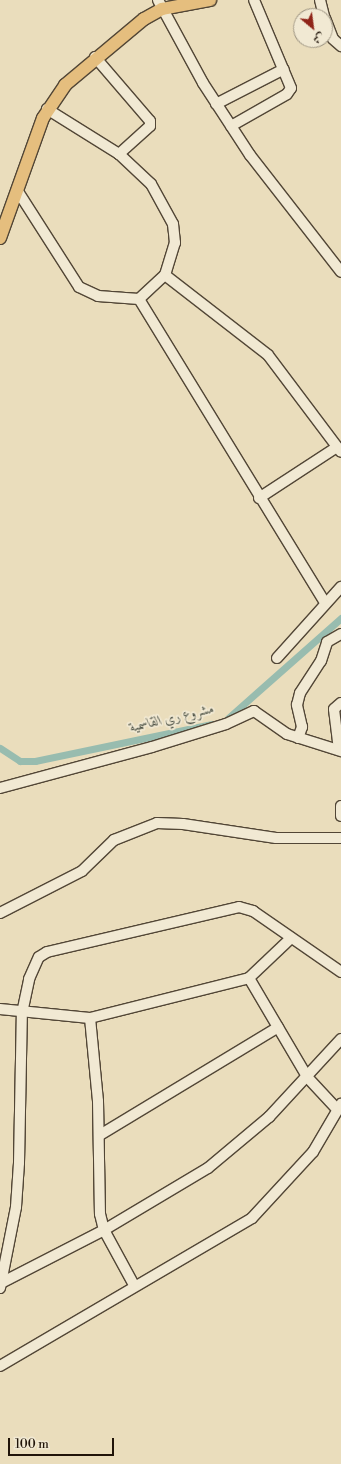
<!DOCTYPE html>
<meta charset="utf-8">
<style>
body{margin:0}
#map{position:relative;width:341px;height:1464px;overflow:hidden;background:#eaddbc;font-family:"Libre Bodoni",Amiri,serif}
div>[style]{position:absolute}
.canal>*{height:7px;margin:-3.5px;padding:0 3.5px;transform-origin:3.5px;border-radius:3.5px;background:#98bcaf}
.roads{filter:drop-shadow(1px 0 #524636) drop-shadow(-1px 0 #524636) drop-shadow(0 1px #524636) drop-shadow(0 -1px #524636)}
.minor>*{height:10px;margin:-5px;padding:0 5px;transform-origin:5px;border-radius:5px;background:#f1e9d3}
.major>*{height:12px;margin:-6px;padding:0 6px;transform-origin:6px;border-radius:6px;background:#e5be7e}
span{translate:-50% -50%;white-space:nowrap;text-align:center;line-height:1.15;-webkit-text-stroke:3.5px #f1e9d3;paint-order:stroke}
.water-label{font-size:14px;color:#4a4f43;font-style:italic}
.north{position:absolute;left:293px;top:8px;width:40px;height:40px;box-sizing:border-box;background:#f1e9d3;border:1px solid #9d9482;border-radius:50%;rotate:151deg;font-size:11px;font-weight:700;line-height:16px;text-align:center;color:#201409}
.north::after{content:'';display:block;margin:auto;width:14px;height:18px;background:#8f2418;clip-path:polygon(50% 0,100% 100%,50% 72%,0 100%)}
.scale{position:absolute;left:8px;top:1438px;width:106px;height:18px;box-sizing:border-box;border:2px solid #201409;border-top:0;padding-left:5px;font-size:12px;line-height:14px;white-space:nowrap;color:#201409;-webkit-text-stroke:3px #f1e9d3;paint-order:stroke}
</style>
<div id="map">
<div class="canal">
<div style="left:228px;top:718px;width:151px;rotate:-41.5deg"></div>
<div style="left:0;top:748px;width:24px;rotate:33deg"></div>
<div style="left:20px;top:761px;width:15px"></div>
<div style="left:35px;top:761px;width:181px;rotate:-11.8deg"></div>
</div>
<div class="roads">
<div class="minor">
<div style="left:158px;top:0;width:94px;rotate:61.5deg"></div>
<div style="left:203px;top:83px;width:86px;rotate:56.9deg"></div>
<div style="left:250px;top:155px;width:148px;rotate:52.1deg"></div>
<div style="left:320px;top:0;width:16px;rotate:76deg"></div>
<div style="left:325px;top:18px;width:22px;rotate:69deg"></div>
<div style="left:333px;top:39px;width:11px;rotate:41deg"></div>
<div style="left:95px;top:57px;width:84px;rotate:49.3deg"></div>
<div style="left:150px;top:121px;width:5px;rotate:90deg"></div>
<div style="left:150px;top:126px;width:42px;rotate:137.9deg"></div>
<div style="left:216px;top:104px;width:76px;rotate:-27.2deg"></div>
<div style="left:231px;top:126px;width:64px;rotate:-29.7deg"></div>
<div style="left:287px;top:94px;width:7px;rotate:-56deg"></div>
<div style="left:291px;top:88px;width:95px;rotate:-112.8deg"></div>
<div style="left:17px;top:190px;width:115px;rotate:57.4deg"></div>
<div style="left:79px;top:287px;width:21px;rotate:25deg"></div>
<div style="left:98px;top:296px;width:41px;rotate:4.2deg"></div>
<div style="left:139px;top:299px;width:35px;rotate:-43deg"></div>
<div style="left:165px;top:275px;width:34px;rotate:-73deg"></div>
<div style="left:175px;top:243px;width:19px;rotate:-96deg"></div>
<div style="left:173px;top:224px;width:46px;rotate:-118.8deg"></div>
<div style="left:151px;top:184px;width:44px;rotate:-136.8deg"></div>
<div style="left:119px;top:154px;width:85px;rotate:-148deg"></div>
<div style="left:165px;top:275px;width:130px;rotate:37.8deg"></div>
<div style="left:268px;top:355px;width:121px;rotate:53deg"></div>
<div style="left:139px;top:299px;width:356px;rotate:58.5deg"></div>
<div style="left:259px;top:498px;width:93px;rotate:-33.2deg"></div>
<div style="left:277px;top:658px;width:96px;rotate:-48deg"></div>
<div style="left:298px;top:738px;width:12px;rotate:-70deg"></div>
<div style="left:302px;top:727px;width:23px;rotate:-103deg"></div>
<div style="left:297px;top:705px;width:12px;rotate:-76deg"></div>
<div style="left:300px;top:693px;width:38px;rotate:-57deg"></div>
<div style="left:321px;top:661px;width:20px;rotate:-72deg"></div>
<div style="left:327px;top:642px;width:16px;rotate:-30deg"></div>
<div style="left:339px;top:750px;width:41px;rotate:-97deg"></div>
<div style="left:334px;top:709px;width:9px;rotate:-41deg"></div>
<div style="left:0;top:788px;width:157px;rotate:-15.1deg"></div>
<div style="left:152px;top:747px;width:77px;rotate:-17.3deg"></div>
<div style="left:226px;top:724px;width:31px;rotate:-25deg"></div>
<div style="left:254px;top:711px;width:40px;rotate:34.9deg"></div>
<div style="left:287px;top:734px;width:57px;rotate:17.5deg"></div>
<div style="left:341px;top:806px;width:10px;rotate:90deg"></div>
<div style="left:0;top:913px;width:92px;rotate:-27.1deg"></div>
<div style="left:82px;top:871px;width:45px;rotate:-44.1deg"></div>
<div style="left:114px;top:840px;width:46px;rotate:-21.6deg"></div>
<div style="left:157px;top:823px;width:26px;rotate:2deg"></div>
<div style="left:183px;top:824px;width:94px;rotate:8.6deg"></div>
<div style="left:276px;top:838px;width:65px"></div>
<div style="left:249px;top:978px;width:116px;rotate:59.5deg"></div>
<div style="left:308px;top:1078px;width:41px;rotate:47deg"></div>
<div style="left:0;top:1009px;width:90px;rotate:5.7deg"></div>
<div style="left:90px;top:1018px;width:164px;rotate:-14.1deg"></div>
<div style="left:249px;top:978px;width:58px;rotate:-43.6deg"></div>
<div style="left:90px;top:1018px;width:83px;rotate:84.5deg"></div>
<div style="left:98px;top:1101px;width:113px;rotate:89deg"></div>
<div style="left:100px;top:1214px;width:16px;rotate:76deg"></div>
<div style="left:104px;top:1230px;width:63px;rotate:61.4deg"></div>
<div style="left:100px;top:1135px;width:208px;rotate:-31.2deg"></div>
<div style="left:1px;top:1283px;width:116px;rotate:-27.2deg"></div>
<div style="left:104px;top:1230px;width:121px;rotate:-30.8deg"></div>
<div style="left:208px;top:1168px;width:80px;rotate:-39.9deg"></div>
<div style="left:269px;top:1117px;width:106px;rotate:-47.3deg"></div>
<div style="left:0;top:1288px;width:83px;rotate:-78.8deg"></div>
<div style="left:16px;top:1207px;width:44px;rotate:-86.1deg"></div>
<div style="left:19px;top:1163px;width:150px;rotate:-88.9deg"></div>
<div style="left:22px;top:1013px;width:35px;rotate:-78deg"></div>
<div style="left:29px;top:979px;width:24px;rotate:-66deg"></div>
<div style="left:39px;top:957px;width:9px;rotate:-32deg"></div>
<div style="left:47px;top:952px;width:197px;rotate:-13.2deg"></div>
<div style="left:239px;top:907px;width:15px;rotate:16deg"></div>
<div style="left:253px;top:911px;width:107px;rotate:34.7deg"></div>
<div style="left:0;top:1366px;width:292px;rotate:-30.4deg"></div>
<div style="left:252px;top:1218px;width:90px;rotate:-47.3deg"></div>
<div style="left:313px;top:1152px;width:56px;rotate:-59.7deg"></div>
</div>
<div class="major">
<div style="left:0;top:238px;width:127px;rotate:-70.3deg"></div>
<div style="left:43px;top:118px;width:40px;rotate:-56deg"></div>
<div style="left:65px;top:85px;width:103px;rotate:-39.9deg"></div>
<div style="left:144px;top:19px;width:21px;rotate:-29deg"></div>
<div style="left:162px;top:9px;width:49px;rotate:-10.6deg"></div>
</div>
</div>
<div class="water-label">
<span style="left:172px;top:718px;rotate:-13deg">مشروع ري القاسمية</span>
</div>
<div class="north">ش</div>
<div class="scale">100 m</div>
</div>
